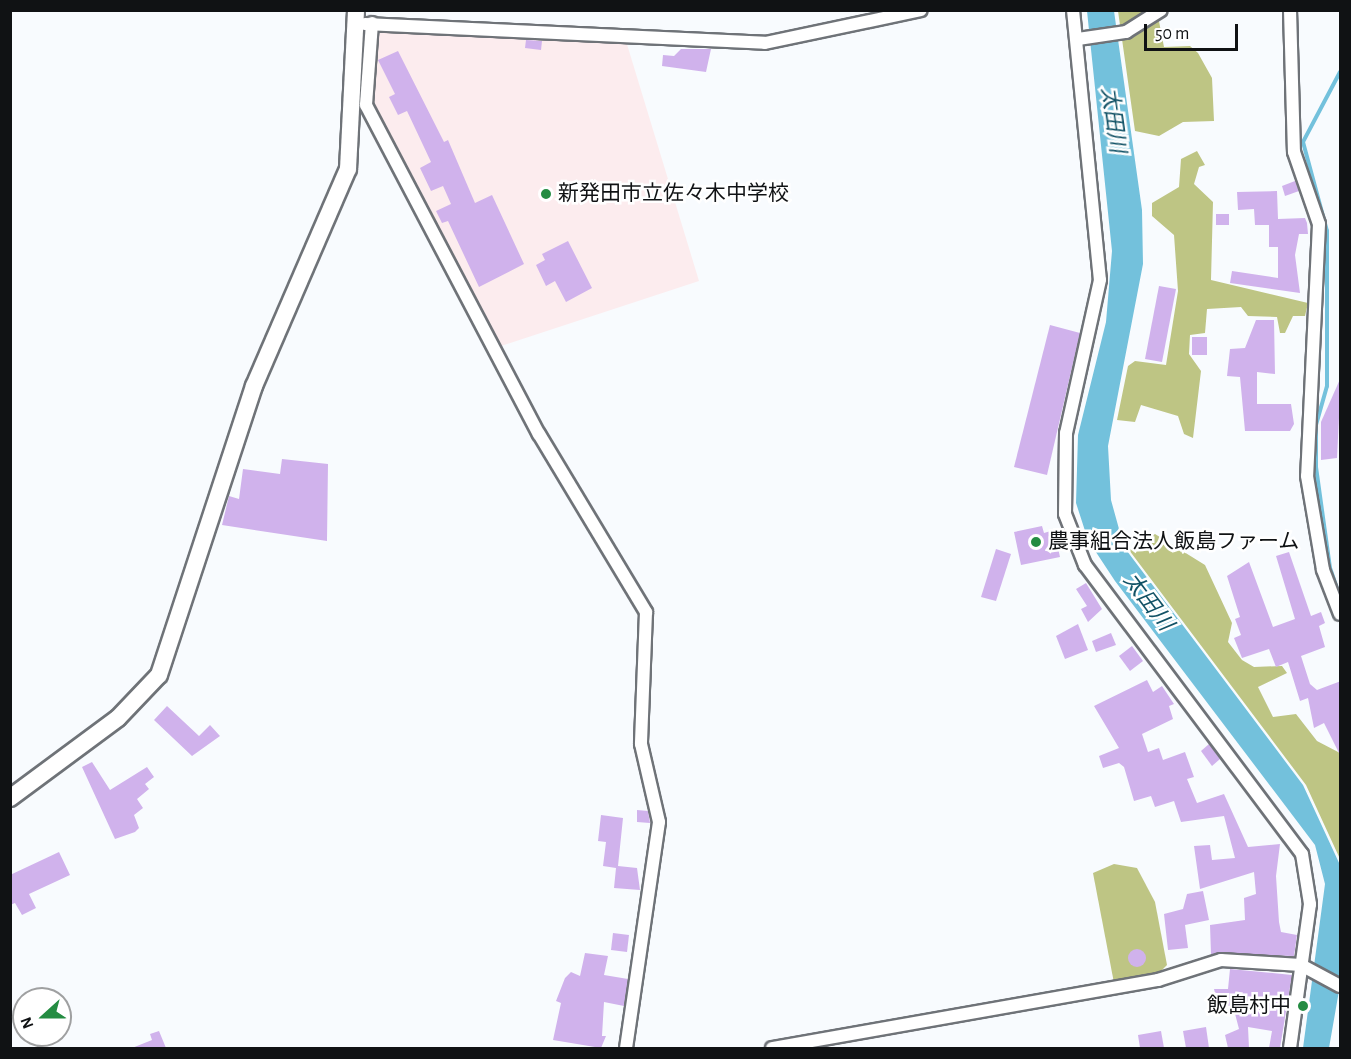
<!DOCTYPE html>
<meta charset="utf-8">
<style>
body{margin:0}
#map{position:relative;width:1351px;height:1059px;overflow:hidden;background:#f8fbfe;font-family:"Alegreya Sans","Noto Sans JP",sans-serif}
div>[style]{position:absolute}
.education>*{inset:0;background:#fcecee}
.forest>*{inset:0;background:#bec584}
.water>*{inset:0;background:#73c1dc}
.stream>*{height:4px;margin:-2px;padding:0 2px;transform-origin:2px;border-radius:2px;background:#73c1dc}
.building>*{inset:0;background:#d0b2ec}
.round{border-radius:50%}
.roads{filter:drop-shadow(2px 0 #6f7378) drop-shadow(-2px 0 #6f7378) drop-shadow(0 2px #6f7378) drop-shadow(0 -2px #6f7378)}
.street>*{height:12px;margin:-6px;padding:0 6px;transform-origin:6px;border-radius:6px;background:#fff}
.secondary>*{height:16px;margin:-8px;padding:0 8px;transform-origin:8px;border-radius:8px;background:#fff}
.dots>*{width:16px;height:16px;translate:-50% -50%;box-sizing:border-box;border:3px solid #fff;border-radius:50%}
span{translate:-50% -50%;white-space:nowrap;text-align:center;line-height:1.15;-webkit-text-stroke:5px #fff;paint-order:stroke}
.poi-label{font-size:21px;color:#101214}
.left{translate:0 -50%;text-align:left}
.right{translate:-100% -50%;text-align:right}
.water-label{font-size:22px;color:#115266;font-style:italic}
.frame{position:absolute;inset:0;border:12px solid #101214;pointer-events:none}
.north{position:absolute;left:12px;top:987px;width:60px;height:60px;box-sizing:border-box;background:#fff;border:2px solid #9fa0a1;border-radius:50%;rotate:249deg;font-size:16px;font-weight:700;line-height:24px;text-align:center;color:#101214}
.north::after{content:'';display:block;margin:auto;width:21px;height:27px;background:#248c42;clip-path:polygon(50% 0,100% 100%,50% 72%,0 100%)}
.scale{position:absolute;left:1144px;top:24px;width:94px;height:27px;box-sizing:border-box;border:3px solid #101214;border-top:0;padding-left:8px;font-size:18px;line-height:21px;white-space:nowrap;color:#101214;-webkit-text-stroke:4px #fff;paint-order:stroke}
</style>
<div id="map">
<div class="education">
<div style="clip-path:polygon(378px 28px,626px 41px,699px 281px,501px 346px,372px 106px)"></div>
</div>
<div class="forest">
<div style="clip-path:polygon(1118px 11px,1157px 11px,1164px 47px,1190px 46px,1198px 53px,1212px 78px,1214px 121px,1183px 122px,1159px 136px,1135px 131px)"></div>
<div style="clip-path:polygon(1197px 151px,1205px 165px,1199px 167px,1194px 184px,1213px 202px,1211px 280px,1308px 303px,1305px 316px,1293px 316px,1285px 333px,1280px 333px,1277px 317px,1248px 316px,1241px 307px,1207px 309px,1205px 333px,1190px 335px,1189px 354px,1201px 371px,1193px 438px,1184px 434px,1178px 416px,1141px 405px,1135px 422px,1117px 420px,1128px 366px,1135px 361px,1166px 365px,1178px 291px,1174px 235px,1152px 216px,1152px 203px,1179px 187px,1181px 159px)"></div>
<div style="clip-path:polygon(1155px 534px,1205px 565px,1232px 623px,1228px 642px,1242px 660px,1254px 667px,1282px 666px,1287px 673px,1258px 687px,1273px 717px,1296px 714px,1317px 741px,1340px 753px,1340px 859px,1306px 785px,1129px 550px)"></div>
<div style="clip-path:polygon(1114px 864px,1137px 868px,1155px 902px,1167px 965px,1158px 974px,1114px 983px,1093px 873px)"></div>
</div>
<div class="water">
<div style="clip-path:polygon(1087px 11px,1114px 11px,1142px 210px,1143px 264px,1108px 446px,1111px 500px,1124px 547px,1303px 785px,1340px 865px,1340px 985px,1329px 1048px,1303px 1048px,1325px 884px,1315px 845px,1115px 581px,1088px 540px,1076px 503px,1078px 435px,1106px 322px,1112px 251px)"></div>
</div>
<div class="stream">
<div style="left:1340px;top:72px;width:79px;rotate:117.9deg"></div>
<div style="left:1303px;top:142px;width:92px;rotate:74.9deg"></div>
<div style="left:1327px;top:231px;width:155px;rotate:90deg"></div>
<div style="left:1327px;top:386px;width:41px;rotate:105.8deg"></div>
<div style="left:1316px;top:425px;width:42px;rotate:90deg"></div>
<div style="left:1316px;top:467px;width:102px;rotate:82.1deg"></div>
<div style="left:1330px;top:568px;width:31px;rotate:71deg"></div>
</div>
<div class="building">
<div style="clip-path:polygon(526px 40px,542px 41px,541px 50px,525px 48px)"></div>
<div style="clip-path:polygon(681px 49px,711px 49px,706px 72px,662px 66px,663px 55px,674px 56px)"></div>
<div style="clip-path:polygon(398px 51px,444px 142px,448px 140px,475px 203px,492px 195px,524px 264px,479px 287px,448px 221px,442px 223px,436px 211px,451px 204px,443px 186px,431px 191px,420px 168px,431px 162px,407px 111px,398px 115px,389px 97px,395px 94px,378px 60px)"></div>
<div style="clip-path:polygon(1295px 181px,1299px 191px,1285px 196px,1282px 186px)"></div>
<div style="clip-path:polygon(1277px 191px,1278px 219px,1305px 218px,1307px 223px,1308px 234px,1299px 234px,1295px 255px,1300px 293px,1230px 283px,1232px 271px,1278px 278px,1278px 247px,1269px 247px,1269px 225px,1255px 225px,1254px 209px,1238px 210px,1237px 192px)"></div>
<div style="clip-path:polygon(1216px 214px,1229px 214px,1229px 225px,1216px 225px)"></div>
<div style="clip-path:polygon(568px 241px,592px 288px,566px 302px,555px 281px,546px 286px,536px 265px,545px 260px,542px 254px)"></div>
<div style="clip-path:polygon(1159px 286px,1176px 289px,1162px 362px,1145px 359px)"></div>
<div style="clip-path:polygon(1256px 320px,1274px 320px,1275px 374px,1257px 372px,1257px 404px,1291px 404px,1294px 424px,1290px 431px,1245px 431px,1240px 377px,1227px 376px,1230px 349px,1245px 348px)"></div>
<div style="clip-path:polygon(1050px 325px,1080px 333px,1047px 475px,1014px 467px)"></div>
<div style="clip-path:polygon(1192px 337px,1207px 337px,1207px 355px,1192px 355px)"></div>
<div style="clip-path:polygon(1341px 377px,1337px 458px,1321px 460px,1321px 422px)"></div>
<div style="clip-path:polygon(282px 459px,328px 464px,327px 541px,222px 525px,229px 496px,239px 499px,243px 469px,280px 474px)"></div>
<div style="clip-path:polygon(1042px 526px,1044px 533px,1054px 530px,1060px 557px,1021px 565px,1014px 532px)"></div>
<div style="clip-path:polygon(996px 549px,1011px 554px,996px 601px,981px 597px)"></div>
<div style="clip-path:polygon(1289px 552px,1311px 616px,1321px 612px,1325px 623px,1319px 626px,1325px 647px,1301px 656px,1310px 684px,1317px 690px,1341px 681px,1341px 757px,1324px 723px,1314px 728px,1308px 698px,1300px 701px,1288px 662px,1276px 667px,1269px 649px,1242px 658px,1234px 638px,1241px 635px,1235px 619px,1240px 617px,1227px 576px,1249px 562px,1273px 627px,1295px 619px,1276px 556px)"></div>
<div style="clip-path:polygon(1086px 583px,1102px 609px,1088px 622px,1081px 609px,1087px 606px,1076px 589px)"></div>
<div style="clip-path:polygon(1078px 624px,1088px 650px,1065px 659px,1056px 636px)"></div>
<div style="clip-path:polygon(1111px 633px,1116px 645px,1096px 652px,1092px 641px)"></div>
<div style="clip-path:polygon(1132px 646px,1143px 661px,1130px 671px,1119px 656px)"></div>
<div style="clip-path:polygon(1147px 680px,1153px 692px,1162px 686px,1174px 704px,1169px 706px,1173px 719px,1142px 734px,1148px 752px,1159px 748px,1163px 760px,1185px 752px,1194px 777px,1187px 779px,1197px 803px,1224px 794px,1248px 847px,1280px 844px,1276px 876px,1279px 922px,1281px 932px,1297px 935px,1294px 956px,1211px 954px,1210px 925px,1245px 920px,1244px 898px,1256px 894px,1254px 872px,1200px 889px,1194px 846px,1210px 845px,1212px 860px,1235px 858px,1224px 816px,1181px 822px,1174px 801px,1155px 807px,1151px 796px,1134px 801px,1124px 767px,1119px 763px,1103px 768px,1099px 756px,1119px 748px,1094px 706px)"></div>
<div style="clip-path:polygon(167px 706px,199px 736px,210px 725px,220px 736px,192px 756px,154px 720px)"></div>
<div style="clip-path:polygon(1209px 744px,1220px 759px,1212px 766px,1201px 751px)"></div>
<div style="clip-path:polygon(92px 762px,110px 790px,147px 767px,154px 777px,145px 784px,149px 789px,137px 799px,143px 808px,134px 815px,139px 828px,135px 832px,115px 839px,82px 767px)"></div>
<div style="clip-path:polygon(637px 810px,648px 811px,650px 823px,637px 822px)"></div>
<div style="clip-path:polygon(601px 815px,623px 818px,618px 866px,637px 868px,640px 890px,614px 888px,616px 868px,603px 866px,606px 842px,598px 841px)"></div>
<div style="clip-path:polygon(59px 852px,70px 875px,29px 894px,36px 908px,22px 915px,15px 903px,10px 905px,10px 875px)"></div>
<div style="clip-path:polygon(1203px 891px,1209px 920px,1185px 925px,1188px 948px,1168px 950px,1164px 914px,1183px 909px,1187px 894px)"></div>
<div style="clip-path:polygon(613px 933px,629px 935px,627px 952px,611px 950px)"></div>
<div class="round" style="left:1128px;top:949px;width:18px;height:18px"></div>
<div style="clip-path:polygon(585px 953px,608px 956px,604px 975px,628px 979px,624px 1006px,604px 1002px,602px 1036px,606px 1036px,601px 1048px,553px 1040px,561px 1003px,556px 1001px,565px 978px,571px 972px,580px 976px)"></div>
<div style="clip-path:polygon(1230px 969px,1292px 975px,1280px 1048px,1269px 1048px,1272px 1031px,1248px 1027px,1249px 1048px,1228px 1048px,1225px 1035px,1239px 1029px,1233px 1006px,1218px 1005px,1214px 989px,1228px 989px)"></div>
<div style="clip-path:polygon(1206px 1027px,1209px 1048px,1186px 1048px,1183px 1031px)"></div>
<div style="clip-path:polygon(159px 1031px,166px 1048px,132px 1048px,152px 1040px,150px 1034px)"></div>
<div style="clip-path:polygon(1161px 1031px,1164px 1048px,1140px 1048px,1138px 1035px)"></div>
</div>
<div class="roads">
<div class="street">
<div style="left:1073px;top:10px;width:271px;rotate:84.3deg"></div>
<div style="left:1100px;top:280px;width:157px;rotate:102.5deg"></div>
<div style="left:1066px;top:433px;width:81px;rotate:90.7deg"></div>
<div style="left:1065px;top:514px;width:55px;rotate:68.6deg"></div>
<div style="left:1085px;top:565px;width:361px;rotate:53.1deg"></div>
<div style="left:1302px;top:854px;width:51px;rotate:80.9deg"></div>
<div style="left:1310px;top:904px;width:145px;rotate:97.9deg"></div>
<div style="left:1290px;top:10px;width:142px;rotate:88.4deg"></div>
<div style="left:1294px;top:152px;width:76px;rotate:70.9deg"></div>
<div style="left:1319px;top:224px;width:252px;rotate:92.7deg"></div>
<div style="left:1307px;top:476px;width:95px;rotate:80.3deg"></div>
<div style="left:1323px;top:570px;width:47px;rotate:68.9deg"></div>
<div style="left:372px;top:23px;width:82px;rotate:94.2deg"></div>
<div style="left:366px;top:105px;width:372px;rotate:62.3deg"></div>
<div style="left:539px;top:434px;width:208px;rotate:59deg"></div>
<div style="left:646px;top:612px;width:132px;rotate:92.2deg"></div>
<div style="left:641px;top:744px;width:80px;rotate:77deg"></div>
<div style="left:659px;top:822px;width:228px;rotate:98.3deg"></div>
<div style="left:365px;top:24px;width:400px;rotate:2.7deg"></div>
<div style="left:765px;top:43px;width:159px;rotate:-11.9deg"></div>
<div style="left:1078px;top:39px;width:49px;rotate:-8.3deg"></div>
<div style="left:1126px;top:32px;width:41px;rotate:-32.2deg"></div>
<div style="left:772px;top:1048px;width:392px;rotate:-10deg"></div>
<div style="left:1158px;top:980px;width:66px;rotate:-17.6deg"></div>
<div style="left:1221px;top:960px;width:80px;rotate:3.6deg"></div>
<div style="left:1301px;top:965px;width:44px;rotate:28.3deg"></div>
</div>
<div class="secondary">
<div style="left:10px;top:798px;width:134px;rotate:-36.5deg"></div>
<div style="left:118px;top:718px;width:59px;rotate:-46.4deg"></div>
<div style="left:159px;top:675px;width:304px;rotate:-71.8deg"></div>
<div style="left:254px;top:386px;width:236px;rotate:-66.6deg"></div>
<div style="left:348px;top:169px;width:159px;rotate:-87.1deg"></div>
</div>
</div>
<div class="dots">
<div style="left:546px;top:194px;background:#248c42"></div>
<div style="left:1036px;top:542px;background:#248c42"></div>
<div style="left:1303px;top:1006px;background:#248c42"></div>
</div>
<div class="poi-label">
<span class="left" style="left:558px;top:194px">新発田市立佐々木中学校</span>
<span class="left" style="left:1048px;top:542px">農事組合法人飯島ファーム</span>
<span class="right" style="left:1291px;top:1006px">飯島村中</span>
</div>
<div class="water-label">
<span style="left:1113px;top:120px;rotate:82deg">太田川</span>
<span style="left:1148px;top:602px;rotate:53deg">太田川</span>
</div>
<div class="frame"></div>
<div class="north">N</div>
<div class="scale">50 m</div>
</div>
